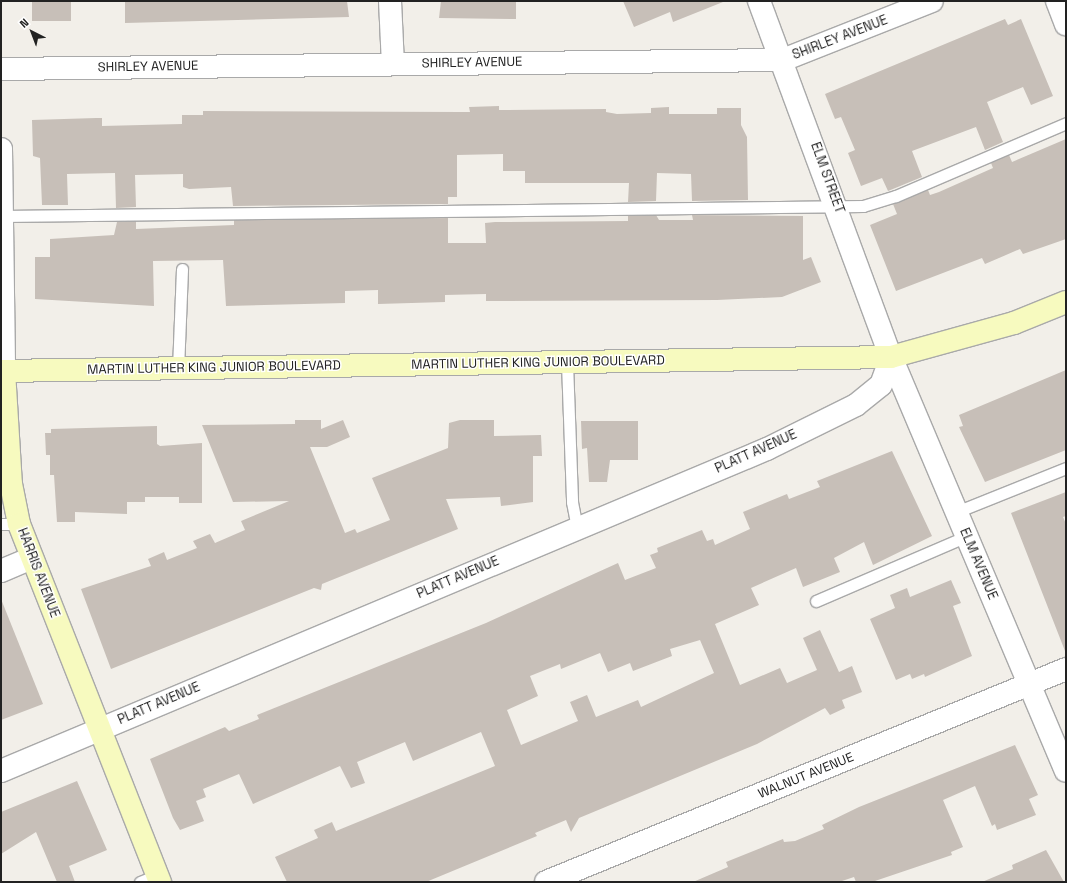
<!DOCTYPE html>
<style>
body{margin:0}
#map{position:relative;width:1067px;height:883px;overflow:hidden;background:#f2efe9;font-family:"Space Grotesk",sans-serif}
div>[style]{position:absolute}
.building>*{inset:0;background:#c7bfb8}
.roads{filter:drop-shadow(1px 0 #a9a9a9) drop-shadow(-1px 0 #a9a9a9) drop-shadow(0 1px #a9a9a9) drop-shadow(0 -1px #a9a9a9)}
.lane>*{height:11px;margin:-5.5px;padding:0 5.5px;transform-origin:5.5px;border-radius:5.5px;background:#fff}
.street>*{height:22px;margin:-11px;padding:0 11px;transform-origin:11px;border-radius:11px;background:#fff}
.secondary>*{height:22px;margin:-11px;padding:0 11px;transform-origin:11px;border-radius:11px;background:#f7fabf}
span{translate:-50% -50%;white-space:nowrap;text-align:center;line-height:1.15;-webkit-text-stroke:3px #fff;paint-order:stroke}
.street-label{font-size:13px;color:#222}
.frame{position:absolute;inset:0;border:2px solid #222;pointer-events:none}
.north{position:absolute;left:12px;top:12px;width:40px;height:40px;-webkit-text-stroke:3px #fff;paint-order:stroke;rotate:318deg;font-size:11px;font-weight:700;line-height:16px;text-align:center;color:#222}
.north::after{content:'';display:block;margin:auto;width:14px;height:18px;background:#222;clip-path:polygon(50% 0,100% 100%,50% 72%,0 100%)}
</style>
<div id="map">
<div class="building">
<div style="clip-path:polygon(32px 1px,71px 1px,71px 21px,32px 21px)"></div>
<div style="clip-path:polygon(125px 1px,347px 1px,349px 17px,125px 23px)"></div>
<div style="clip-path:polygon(441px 1px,516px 1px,516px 19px,439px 18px)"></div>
<div style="clip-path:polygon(623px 1px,723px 1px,723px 2px,673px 22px,670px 12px,634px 27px)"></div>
<div style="clip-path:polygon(1005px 19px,1008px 25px,1021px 19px,1053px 96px,1031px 105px,1023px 87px,987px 102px,1003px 142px,985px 150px,976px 127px,912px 151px,922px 177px,888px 191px,882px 178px,861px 186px,848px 153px,855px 150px,841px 117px,835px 119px,825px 94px)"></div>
<div style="clip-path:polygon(499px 106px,499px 110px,606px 109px,606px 112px,617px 114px,651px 113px,651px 108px,669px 107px,669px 114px,717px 114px,717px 108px,741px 108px,741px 125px,747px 137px,748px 200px,692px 201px,691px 174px,657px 173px,656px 201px,628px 202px,629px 183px,525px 183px,525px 171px,503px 171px,503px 154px,457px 155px,457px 197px,448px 197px,448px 204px,233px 206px,231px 187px,189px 189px,183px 187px,183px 174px,135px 175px,136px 207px,116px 208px,115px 173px,67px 174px,68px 205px,42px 205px,40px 158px,33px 156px,32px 120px,96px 118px,102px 118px,102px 126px,182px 124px,182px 115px,203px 115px,203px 111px,460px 112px,470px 112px,469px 107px)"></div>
<div style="clip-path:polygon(1066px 139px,1066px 239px,1023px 254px,1020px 249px,985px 264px,982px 258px,896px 291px,870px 225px,897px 214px,893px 204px,928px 190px,930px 195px,939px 192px,993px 168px,991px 163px,1009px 155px,1012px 162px)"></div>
<div style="clip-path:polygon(656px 215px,659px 220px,693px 220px,692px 215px,803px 216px,803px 260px,811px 257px,821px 282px,782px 297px,717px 300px,486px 301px,486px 294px,445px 295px,445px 302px,378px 304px,378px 290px,345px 291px,345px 303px,226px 306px,223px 260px,153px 261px,154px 306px,35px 299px,35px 257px,50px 257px,50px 239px,114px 235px,117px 222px,136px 221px,136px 229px,234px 225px,234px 220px,448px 218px,448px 243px,486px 243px,485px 223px,495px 222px,628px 221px,628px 216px)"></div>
<div style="clip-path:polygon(1066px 370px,1066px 450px,985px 482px,959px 427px,963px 426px,959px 415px)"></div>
<div style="clip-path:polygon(295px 420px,321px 420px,321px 429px,343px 420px,350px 437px,327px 447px,310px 447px,345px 533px,355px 529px,357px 533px,390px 520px,372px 478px,448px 448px,449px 423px,460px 420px,494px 420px,494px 436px,541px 435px,542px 456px,533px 456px,533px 502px,501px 506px,500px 497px,446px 499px,458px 529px,322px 584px,321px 590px,314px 588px,111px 669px,81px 589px,151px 566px,148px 559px,164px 552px,167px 560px,197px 548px,193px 541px,210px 534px,215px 543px,245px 530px,241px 521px,289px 501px,233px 502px,202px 425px,295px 424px)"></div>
<div style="clip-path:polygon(581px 421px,638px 421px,638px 460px,610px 460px,607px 482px,589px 482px,587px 448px,582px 449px)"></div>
<div style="clip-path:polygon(157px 426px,157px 444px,160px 446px,202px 443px,202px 503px,179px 503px,179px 497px,145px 497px,145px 502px,127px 502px,127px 514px,75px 512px,75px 522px,57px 522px,54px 475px,50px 475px,50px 455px,46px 455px,45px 433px,51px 433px,51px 429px)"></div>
<div style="clip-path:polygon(evenodd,892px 451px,932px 536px,873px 565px,864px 542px,834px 558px,840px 572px,803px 587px,796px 568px,751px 588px,759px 605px,715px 624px,740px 685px,780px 668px,787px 683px,817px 670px,803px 638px,820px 630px,839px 672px,852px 666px,862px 692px,842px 700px,845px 708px,830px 715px,825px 708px,757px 744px,579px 818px,571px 832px,566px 820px,535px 833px,537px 836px,426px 882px,287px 882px,275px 857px,318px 838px,314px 830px,332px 822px,336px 831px,495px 766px,481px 732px,413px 761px,405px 742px,357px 762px,365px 783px,351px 788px,340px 766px,253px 804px,239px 774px,203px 789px,206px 797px,196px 801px,204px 821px,180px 830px,173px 818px,150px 759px,225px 727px,229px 731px,259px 719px,257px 715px,486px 623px,618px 563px,625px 580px,656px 568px,650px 555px,658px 552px,657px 548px,702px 530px,707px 541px,713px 539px,715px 545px,750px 529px,743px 512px,787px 494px,789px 499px,820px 487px,817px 481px,892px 451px,700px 640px,714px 673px,641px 707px,638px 700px,596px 717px,587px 695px,570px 702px,578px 721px,521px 745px,507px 710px,538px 696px,530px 676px,560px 664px,561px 669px,600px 653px,608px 672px,630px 663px,633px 671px,672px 656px,670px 649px,700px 640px)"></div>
<div style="clip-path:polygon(1066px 492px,1066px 516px,1063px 517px,1066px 524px,1065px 651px,1011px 513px)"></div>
<div style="clip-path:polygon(951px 580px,961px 603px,953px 606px,972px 656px,925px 677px,924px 674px,912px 679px,910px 674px,896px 680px,870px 619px,895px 608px,890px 595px,907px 588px,910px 597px)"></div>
<div style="clip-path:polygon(1px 599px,43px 704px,1px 720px)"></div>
<div style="clip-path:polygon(1015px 745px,1038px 795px,1029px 799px,1036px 815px,997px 830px,995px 824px,992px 826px,975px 786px,943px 800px,963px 847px,951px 852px,952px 855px,872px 882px,856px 882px,854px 877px,839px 882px,693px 882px,728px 867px,726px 862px,783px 839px,784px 842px,795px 841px,824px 829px,822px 825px,859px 807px)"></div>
<div style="clip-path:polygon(77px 781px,107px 850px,69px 866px,75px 882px,57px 882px,36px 832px,1px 854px,1px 812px)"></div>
<div style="clip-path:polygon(1046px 850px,1064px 882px,982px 882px,1013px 869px,1012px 865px)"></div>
</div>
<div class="roads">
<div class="lane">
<div style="left:1px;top:216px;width:862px;rotate:-0.66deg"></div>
<div style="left:863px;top:206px;width:34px;rotate:-17deg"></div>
<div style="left:896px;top:196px;width:185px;rotate:-23.2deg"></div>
<div style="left:567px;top:363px;width:139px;rotate:87.9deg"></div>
<div style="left:572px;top:502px;width:26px;rotate:79deg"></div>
<div style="left:178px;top:369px;width:100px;rotate:-87.7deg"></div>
<div style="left:956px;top:512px;width:118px;rotate:-21.8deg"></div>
<div style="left:1px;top:524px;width:18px"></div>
<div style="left:816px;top:601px;width:164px;rotate:-23.3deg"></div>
<div style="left:140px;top:882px;width:18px;rotate:-22deg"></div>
</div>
<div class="street">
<div style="left:390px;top:1px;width:63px;rotate:87.3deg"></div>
<div style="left:759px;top:1px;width:380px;rotate:69.7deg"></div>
<div style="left:891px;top:357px;width:449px;rotate:67.1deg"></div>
<div style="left:1057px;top:1px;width:25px;rotate:69deg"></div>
<div style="left:1px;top:69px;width:782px;rotate:-0.66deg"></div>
<div style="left:783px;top:60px;width:160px;rotate:-21.6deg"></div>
<div style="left:1px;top:149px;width:222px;rotate:89.2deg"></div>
<div style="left:1px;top:571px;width:33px;rotate:-23deg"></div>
<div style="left:1px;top:771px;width:831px;rotate:-22.8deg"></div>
<div style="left:767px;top:449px;width:99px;rotate:-26.3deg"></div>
<div style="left:856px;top:405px;width:32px;rotate:-39deg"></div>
<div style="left:881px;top:385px;width:30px;rotate:-70deg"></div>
<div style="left:546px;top:882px;width:562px;rotate:-22.27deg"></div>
</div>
<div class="secondary">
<div style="left:1px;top:371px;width:890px;rotate:-0.9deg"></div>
<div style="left:891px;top:357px;width:128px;rotate:-15.5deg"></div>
<div style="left:1014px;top:323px;width:56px;rotate:-22deg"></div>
<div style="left:4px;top:371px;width:113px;rotate:86.5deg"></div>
<div style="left:11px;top:484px;width:41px;rotate:78.7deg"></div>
<div style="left:19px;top:524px;width:385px;rotate:68.5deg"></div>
</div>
</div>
<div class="street-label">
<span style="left:840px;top:38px;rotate:-21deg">SHIRLEY AVENUE</span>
<span style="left:472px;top:63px;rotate:-1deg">SHIRLEY AVENUE</span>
<span style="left:148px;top:67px;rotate:-1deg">SHIRLEY AVENUE</span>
<span style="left:827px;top:178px;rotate:70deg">ELM STREET</span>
<span style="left:538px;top:363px;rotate:-1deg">MARTIN LUTHER KING JUNIOR BOULEVARD</span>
<span style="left:214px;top:368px;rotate:-1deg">MARTIN LUTHER KING JUNIOR BOULEVARD</span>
<span style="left:756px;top:452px;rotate:-24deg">PLATT AVENUE</span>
<span style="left:978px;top:564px;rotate:67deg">ELM AVENUE</span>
<span style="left:38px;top:573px;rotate:69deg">HARRIS AVENUE</span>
<span style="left:458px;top:578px;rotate:-23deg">PLATT AVENUE</span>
<span style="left:159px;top:704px;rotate:-23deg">PLATT AVENUE</span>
<span style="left:806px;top:776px;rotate:-22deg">WALNUT AVENUE</span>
</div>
<div class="frame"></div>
<div class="north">N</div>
</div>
